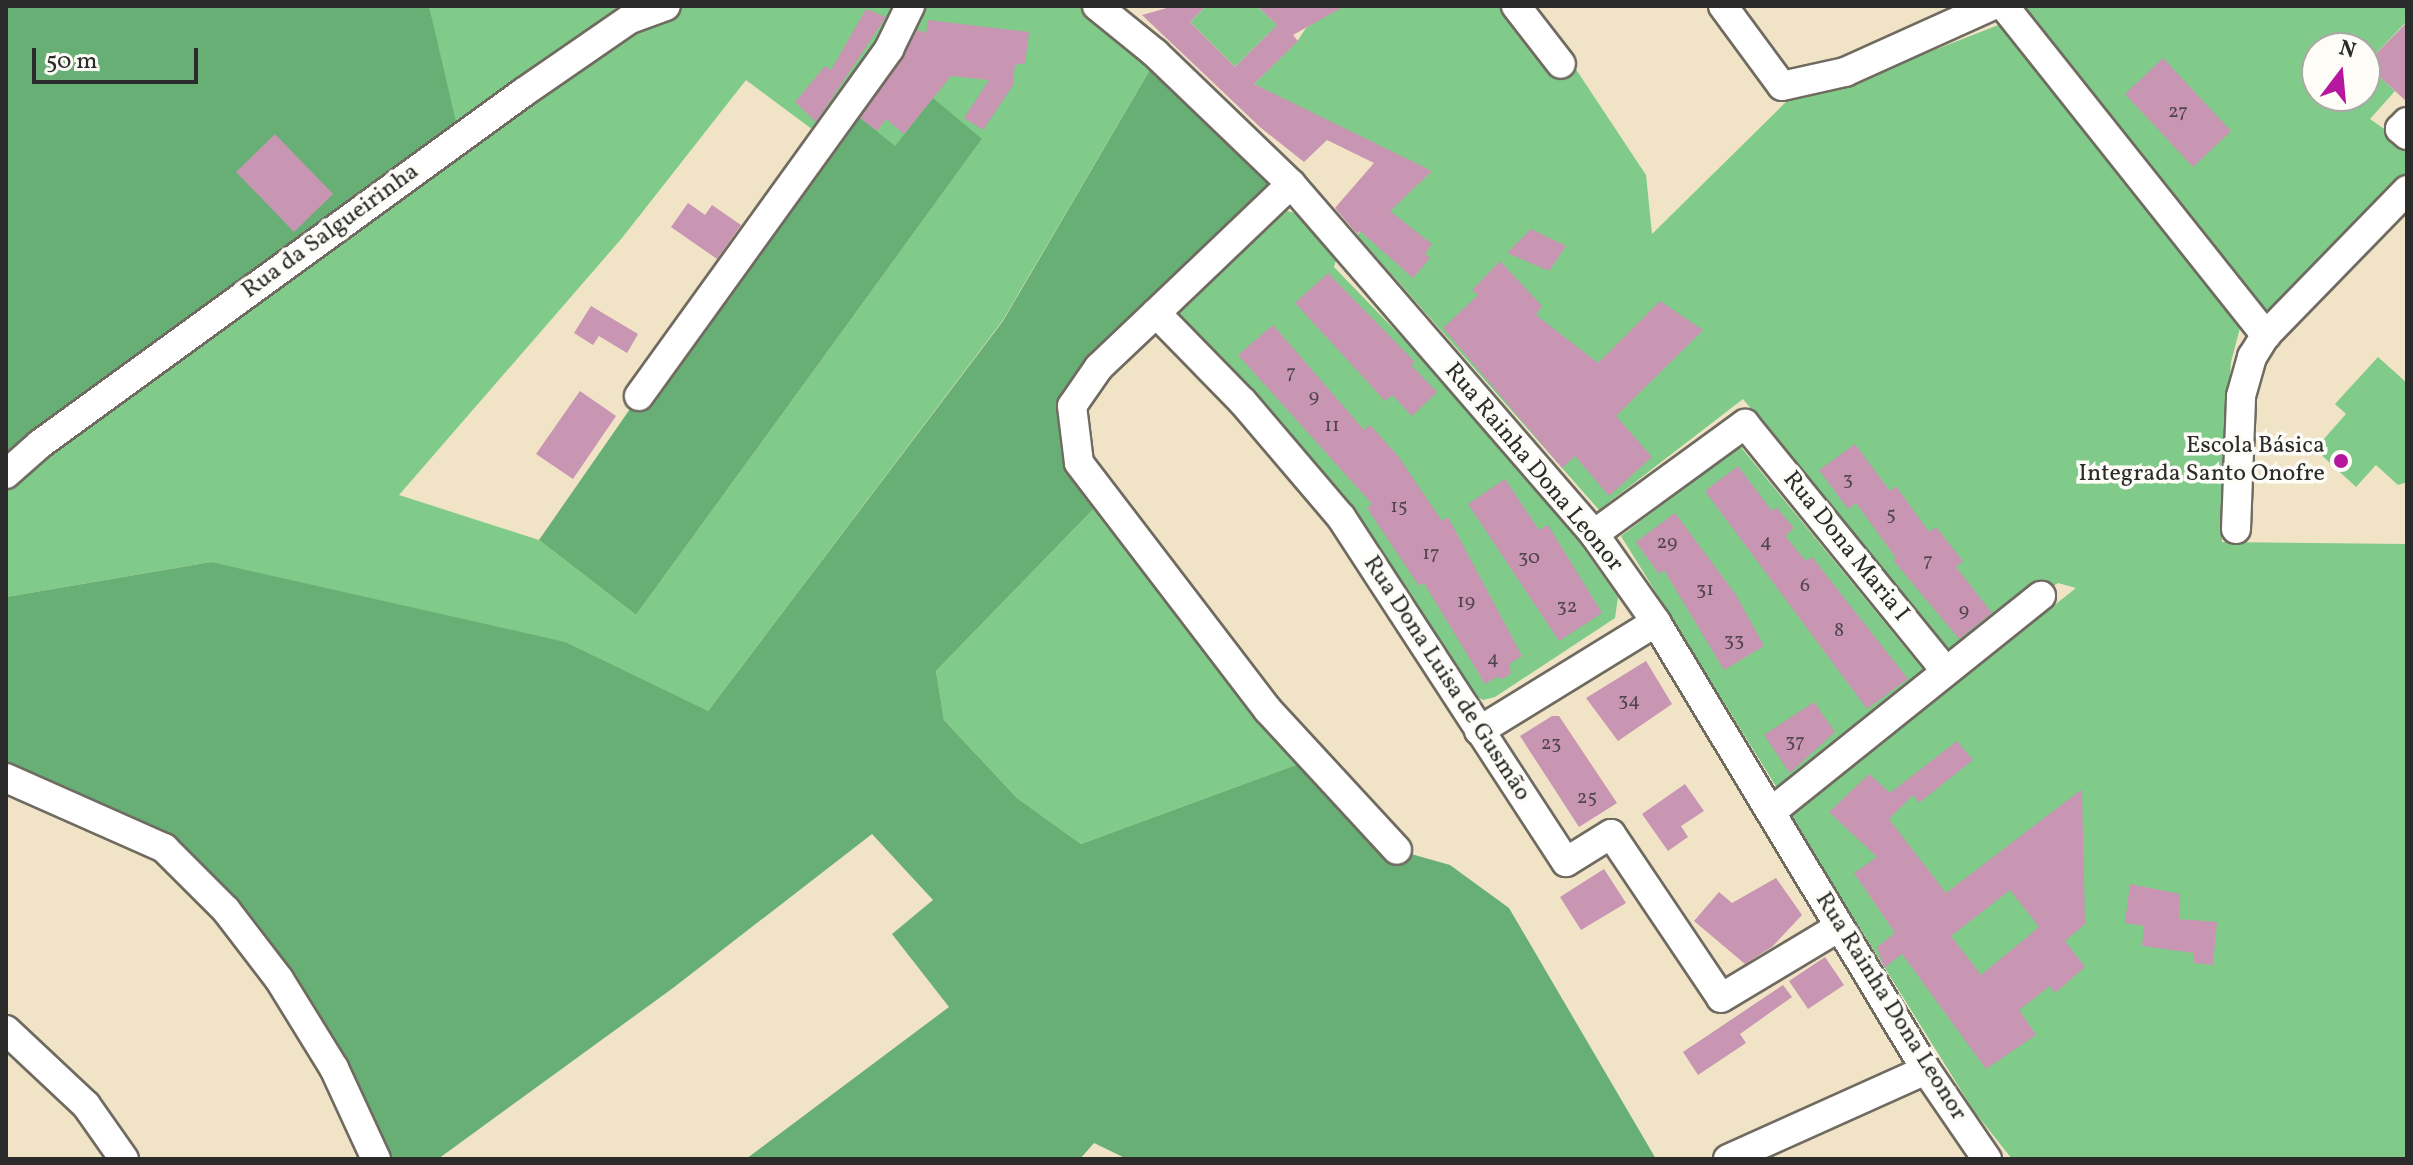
<!DOCTYPE html>
<meta charset="utf-8">
<style>
body{margin:0}
#map{position:relative;width:2413px;height:1165px;overflow:hidden;background:#f0e3c6;font-family:Vollkorn,serif}
div>[style]{position:absolute}
.green>*{inset:0;background:#80cb89}
.forest>*{inset:0;background:#68af75}
.building>*{inset:0;background:#c895b2}
.roads{filter:drop-shadow(2px 0 #706b61) drop-shadow(-2px 0 #706b61) drop-shadow(0 2px #706b61) drop-shadow(0 -2px #706b61)}
.minor>*{height:28px;margin:-14px;padding:0 14px;transform-origin:14px;border-radius:14px;background:#fff}
.dots>*{width:22px;height:22px;translate:-50% -50%;box-sizing:border-box;border:4px solid #fdfcf7;border-radius:50%}
span{translate:-50% -50%;white-space:nowrap;text-align:center;line-height:1.15;-webkit-text-stroke:7px #fdfcf7;paint-order:stroke}
.number-label{font-size:20px;color:#52464d}
.number-label span{-webkit-text-stroke-width:0}
.street-label{font-size:24px;color:#2b2b2b}
.poi-label{font-size:24px;color:#2b2b2b}
.right{translate:-100% -50%;text-align:right}
.frame{position:absolute;inset:0;border:8px solid #2b2b2b;pointer-events:none}
.north{position:absolute;left:2301px;top:32px;width:80px;height:80px;box-sizing:border-box;background:#fdfcf7;border:2px solid #a9a8a5;border-radius:50%;rotate:16deg;font-size:22px;font-weight:700;line-height:32px;text-align:center;color:#2b2b2b}
.north::after{content:'';display:block;margin:auto;width:28px;height:36px;background:#b5179e;clip-path:polygon(50% 0,100% 100%,50% 72%,0 100%)}
.scale{position:absolute;left:32px;top:48px;width:166px;height:36px;box-sizing:border-box;border:4px solid #2b2b2b;border-top:0;padding-left:10px;font-size:24px;line-height:28px;white-space:nowrap;color:#2b2b2b;-webkit-text-stroke:6px #fdfcf7;paint-order:stroke}
</style>
<div id="map">
<div class="green">
<div style="clip-path:polygon(evenodd,429px 6px,1090px 6px,1155px 61px,1003px 320px,708px 711px,211px 562px,6px 597px,6px 474px,439px 55px,429px 6px,746px 80px,824px 138px,895px 146px,982px 139px,636px 615px,539px 540px,399px 495px,622px 238px,746px 80px)"></div>
<div style="clip-path:polygon(1206px 6px,1257px 6px,1296px 43px,1306px 28px,1337px 6px,1534px 6px,1646px 175px,1652px 234px,1788px 100px,1847px 84px,2001px 24px,2240px 328px,2231px 362px,2222px 474px,2222px 542px,2407px 544px,2407px 1159px,2012px 1159px,1974px 1111px,1790px 816px,2076px 588px,2058px 583px,1953px 654px,1743px 399px,1599px 510px,1357px 235px,1405px 186px,1429px 174px,1254px 84px,1286px 52px,1268px 34px,1235px 67px,1190px 22px)"></div>
<div style="clip-path:polygon(evenodd,2004px 6px,2407px 6px,2407px 21px,2366px 64px,2395px 91px,2370px 119px,2407px 145px,2407px 188px,2266px 335px,2004px 6px,2317px 48px,2365px 48px,2365px 96px,2317px 96px,2317px 48px)"></div>
<div style="clip-path:polygon(1284px 210px,1298px 214px,1337px 257px,1334px 267px,1417px 353px,1425px 353px,1542px 490px,1618px 597px,1615px 618px,1495px 697px,1483px 700px,1472px 694px,1373px 539px,1320px 474px,1162px 313px)"></div>
<div style="clip-path:polygon(2378px 357px,2407px 383px,2407px 482px,2398px 485px,2376px 465px,2356px 487px,2315px 449px,2346px 414px,2335px 404px)"></div>
<div style="clip-path:polygon(1740px 446px,1925px 672px,1777px 788px,1621px 536px)"></div>
<div style="clip-path:polygon(1105px 497px,1312px 759px,1081px 844px,1017px 798px,944px 720px,936px 671px)"></div>
</div>
<div class="forest">
<div style="clip-path:polygon(6px 6px,429px 6px,460px 139px,6px 474px)"></div>
<div style="clip-path:polygon(1155px 61px,1285px 183px,1072px 406px,1105px 497px,936px 671px,944px 720px,1017px 798px,1081px 844px,1312px 759px,1397px 850px,1450px 865px,1509px 908px,1656px 1159px,1127px 1159px,1094px 1143px,1080px 1159px,746px 1159px,949px 1007px,892px 934px,933px 900px,872px 834px,673px 988px,438px 1159px,376px 1159px,334px 1068px,164px 848px,6px 778px,6px 597px,211px 562px,565px 642px,708px 711px,1003px 321px)"></div>
<div style="clip-path:polygon(933px 98px,982px 139px,636px 615px,539px 540px,639px 396px,853px 112px,895px 146px)"></div>
</div>
<div class="building">
<div style="clip-path:polygon(1174px 6px,1206px 6px,1190px 22px,1235px 67px,1277px 25px,1257px 6px,1345px 6px,1293px 35px,1298px 41px,1254px 84px,1432px 171px,1390px 211px,1432px 244px,1425px 254px,1430px 258px,1413px 278px,1360px 231px,1357px 234px,1335px 208px,1374px 163px,1327px 140px,1304px 162px,1261px 128px,1142px 15px)"></div>
<div style="clip-path:polygon(866px 9px,886px 17px,816px 122px,795px 102px,825px 66px,831px 70px)"></div>
<div style="clip-path:polygon(928px 20px,1029px 32px,1025px 63px,1015px 65px,1013px 85px,983px 130px,964px 118px,989px 80px,951px 76px,904px 134px,886px 119px,877px 131px,860px 118px,917px 30px,926px 33px)"></div>
<div style="clip-path:polygon(2407px 22px,2407px 102px,2366px 64px)"></div>
<div style="clip-path:polygon(2163px 58px,2231px 131px,2193px 167px,2125px 94px)"></div>
<div style="clip-path:polygon(275px 134px,333px 194px,294px 232px,236px 172px)"></div>
<div style="clip-path:polygon(688px 203px,705px 215px,712px 205px,741px 225px,717px 259px,671px 227px)"></div>
<div style="clip-path:polygon(1531px 229px,1566px 246px,1549px 271px,1507px 253px)"></div>
<div style="clip-path:polygon(1500px 261px,1542px 306px,1536px 315px,1598px 363px,1660px 301px,1703px 330px,1616px 416px,1652px 457px,1609px 496px,1575px 456px,1562px 468px,1443px 328px,1478px 295px,1472px 290px)"></div>
<div style="clip-path:polygon(1328px 273px,1415px 362px,1411px 365px,1437px 392px,1412px 416px,1392px 395px,1385px 401px,1295px 303px)"></div>
<div style="clip-path:polygon(591px 306px,638px 334px,627px 353px,599px 336px,593px 345px,574px 333px)"></div>
<div style="clip-path:polygon(1273px 325px,1364px 430px,1370px 425px,1398px 456px,1442px 521px,1448px 517px,1522px 656px,1509px 664px,1511px 673px,1503px 679px,1497px 677px,1485px 684px,1424px 583px,1419px 586px,1367px 508px,1372px 504px,1238px 355px)"></div>
<div style="clip-path:polygon(580px 391px,616px 416px,573px 479px,536px 454px)"></div>
<div style="clip-path:polygon(1855px 444px,1890px 491px,1896px 486px,1929px 532px,1936px 527px,1963px 561px,1956px 567px,1992px 613px,1959px 639px,1893px 560px,1896px 558px,1856px 503px,1848px 509px,1819px 470px)"></div>
<div style="clip-path:polygon(1738px 466px,1772px 511px,1776px 507px,1794px 528px,1785px 536px,1806px 561px,1812px 557px,1908px 679px,1867px 709px,1705px 491px)"></div>
<div style="clip-path:polygon(1505px 479px,1539px 530px,1548px 525px,1602px 613px,1559px 641px,1468px 504px)"></div>
<div style="clip-path:polygon(1675px 513px,1736px 595px,1764px 646px,1724px 670px,1664px 570px,1659px 574px,1636px 542px)"></div>
<div style="clip-path:polygon(1646px 661px,1672px 704px,1618px 741px,1586px 698px)"></div>
<div style="clip-path:polygon(1814px 702px,1835px 732px,1790px 773px,1764px 735px)"></div>
<div style="clip-path:polygon(1552px 716px,1559px 716px,1617px 803px,1579px 827px,1520px 736px)"></div>
<div style="clip-path:polygon(evenodd,1957px 741px,1973px 760px,1919px 803px,1913px 795px,1889px 819px,1946px 893px,2082px 789px,2085px 924px,2065px 941px,2085px 967px,2055px 993px,2050px 986px,2019px 1010px,2036px 1035px,1986px 1069px,1902px 954px,1884px 968px,1877px 947px,1895px 933px,1854px 873px,1877px 857px,1829px 812px,1869px 774px,1890px 793px,1957px 741px,2010px 890px,2039px 927px,1981px 975px,1951px 936px,2010px 890px)"></div>
<div style="clip-path:polygon(1685px 784px,1704px 811px,1681px 826px,1688px 837px,1668px 851px,1642px 814px)"></div>
<div style="clip-path:polygon(1604px 869px,1626px 903px,1581px 930px,1560px 897px)"></div>
<div style="clip-path:polygon(1776px 878px,1802px 915px,1772px 947px,1745px 964px,1694px 921px,1719px 892px,1732px 903px)"></div>
<div style="clip-path:polygon(2130px 884px,2180px 894px,2179px 919px,2217px 922px,2213px 965px,2194px 963px,2194px 953px,2142px 946px,2144px 926px,2125px 923px)"></div>
<div style="clip-path:polygon(1825px 957px,1844px 985px,1808px 1009px,1789px 981px)"></div>
<div style="clip-path:polygon(1783px 985px,1792px 997px,1740px 1034px,1746px 1043px,1698px 1075px,1683px 1052px)"></div>
</div>
<div class="roads">
<div class="minor">
<div style="left:1097px;top:6px;width:75px;rotate:39deg"></div>
<div style="left:1155px;top:53px;width:189px;rotate:43.9deg"></div>
<div style="left:1291px;top:184px;width:463px;rotate:49.1deg"></div>
<div style="left:1594px;top:534px;width:108px;rotate:54.8deg"></div>
<div style="left:1656px;top:622px;width:523px;rotate:58.92deg"></div>
<div style="left:1926px;top:1070px;width:108px;rotate:55.6deg"></div>
<div style="left:1516px;top:6px;width:73px;rotate:52.2deg"></div>
<div style="left:1723px;top:6px;width:99px;rotate:53.6deg"></div>
<div style="left:1782px;top:86px;width:65px;rotate:-12.5deg"></div>
<div style="left:1845px;top:72px;width:160px;rotate:-24.3deg"></div>
<div style="left:2004px;top:6px;width:421px;rotate:51.5deg"></div>
<div style="left:2407px;top:122px;width:10px;rotate:135deg"></div>
<div style="left:2400px;top:129px;width:9px;rotate:41deg"></div>
<div style="left:1291px;top:184px;width:187px;rotate:136.3deg"></div>
<div style="left:1156px;top:313px;width:124px;rotate:45.7deg"></div>
<div style="left:1243px;top:402px;width:151px;rotate:49.6deg"></div>
<div style="left:1341px;top:517px;width:412px;rotate:56.9deg"></div>
<div style="left:1566px;top:862px;width:53px;rotate:-31.9deg"></div>
<div style="left:1611px;top:834px;width:197px;rotate:56.1deg"></div>
<div style="left:1721px;top:998px;width:138px;rotate:-31deg"></div>
<div style="left:1156px;top:313px;width:79px;rotate:136.5deg"></div>
<div style="left:1099px;top:367px;width:47px;rotate:124.7deg"></div>
<div style="left:1072px;top:406px;width:57px;rotate:83deg"></div>
<div style="left:1079px;top:463px;width:311px;rotate:52.6deg"></div>
<div style="left:1268px;top:710px;width:190px;rotate:47.3deg"></div>
<div style="left:639px;top:396px;width:428px;rotate:-54.2deg"></div>
<div style="left:889px;top:49px;width:48px;rotate:-64deg"></div>
<div style="left:6px;top:474px;width:45px;rotate:-41.4deg"></div>
<div style="left:40px;top:444px;width:598px;rotate:-36.03deg"></div>
<div style="left:524px;top:92px;width:129px;rotate:-34.6deg"></div>
<div style="left:630px;top:19px;width:38px;rotate:-20deg"></div>
<div style="left:2236px;top:529px;width:133px;rotate:-87.8deg"></div>
<div style="left:2241px;top:396px;width:41px;rotate:-74.2deg"></div>
<div style="left:2252px;top:357px;width:26px;rotate:-58deg"></div>
<div style="left:2266px;top:335px;width:202px;rotate:-45.8deg"></div>
<div style="left:1594px;top:534px;width:187px;rotate:-36.1deg"></div>
<div style="left:1745px;top:424px;width:318px;rotate:50.9deg"></div>
<div style="left:1479px;top:731px;width:208px;rotate:-31.6deg"></div>
<div style="left:6px;top:778px;width:173px;rotate:23.9deg"></div>
<div style="left:164px;top:848px;width:88px;rotate:45deg"></div>
<div style="left:226px;top:910px;width:87px;rotate:52.5deg"></div>
<div style="left:279px;top:979px;width:105px;rotate:58.3deg"></div>
<div style="left:334px;top:1068px;width:100px;rotate:65.2deg"></div>
<div style="left:1771px;top:812px;width:346px;rotate:-38.7deg"></div>
<div style="left:6px;top:1030px;width:110px;rotate:43.2deg"></div>
<div style="left:86px;top:1105px;width:66px;rotate:54.9deg"></div>
<div style="left:1728px;top:1159px;width:217px;rotate:-24.2deg"></div>
</div>
</div>
<div class="dots">
<div style="left:2341px;top:461px;background:#b5179e"></div>
</div>
<div class="number-label">
<span style="left:2178px;top:112px">27</span>
<span style="left:1291px;top:373px">7</span>
<span style="left:1314px;top:397px">9</span>
<span style="left:1332px;top:426px">11</span>
<span style="left:1848px;top:480px">3</span>
<span style="left:1399px;top:507px">15</span>
<span style="left:1891px;top:515px">5</span>
<span style="left:1766px;top:542px">4</span>
<span style="left:1667px;top:543px">29</span>
<span style="left:1431px;top:554px">17</span>
<span style="left:1529px;top:558px">30</span>
<span style="left:1928px;top:561px">7</span>
<span style="left:1805px;top:586px">6</span>
<span style="left:1705px;top:590px">31</span>
<span style="left:1466px;top:602px">19</span>
<span style="left:1567px;top:607px">32</span>
<span style="left:1964px;top:611px">9</span>
<span style="left:1839px;top:631px">8</span>
<span style="left:1734px;top:641px">33</span>
<span style="left:1493px;top:659px">4</span>
<span style="left:1629px;top:701px">34</span>
<span style="left:1795px;top:742px">37</span>
<span style="left:1551px;top:744px">23</span>
<span style="left:1587px;top:798px">25</span>
</div>
<div class="street-label">
<span style="left:331px;top:232px;rotate:-36deg">Rua da Salgueirinha</span>
<span style="left:1533px;top:468px;rotate:50deg">Rua Rainha Dona Leonor</span>
<span style="left:1845px;top:547px;rotate:51deg">Rua Dona Maria I</span>
<span style="left:1446px;top:679px;rotate:57deg">Rua Dona Luisa de Gusmão</span>
<span style="left:1890px;top:1007px;rotate:58deg">Rua Rainha Dona Leonor</span>
</div>
<div class="poi-label">
<span class="right" style="left:2325px;top:461px">Escola Básica<br>Integrada Santo Onofre</span>
</div>
<div class="frame"></div>
<div class="north">N</div>
<div class="scale">50 m</div>
</div>
